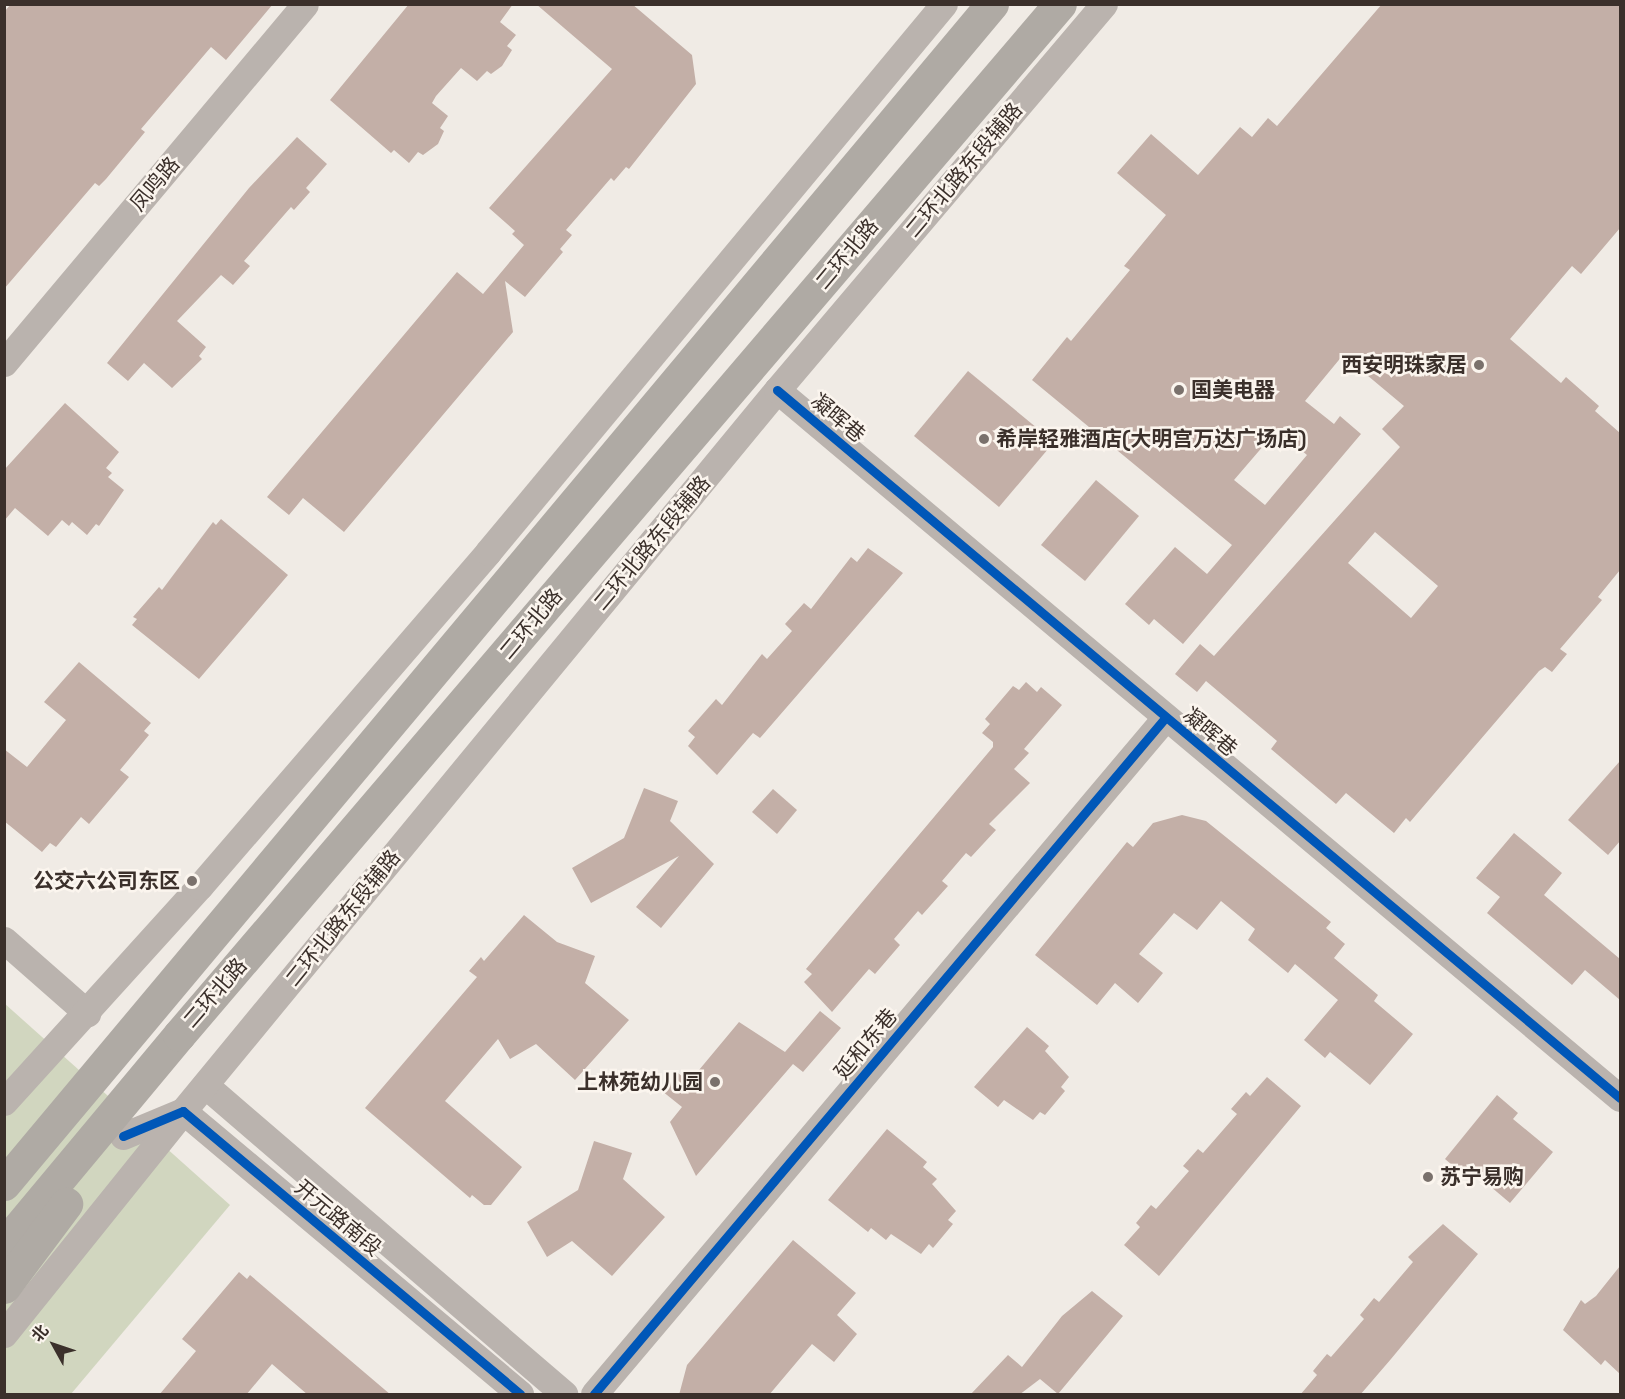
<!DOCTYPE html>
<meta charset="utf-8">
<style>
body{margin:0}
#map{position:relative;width:1625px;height:1399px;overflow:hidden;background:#f0ebe5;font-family:"Space Grotesk","Noto Sans SC",sans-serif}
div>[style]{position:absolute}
.green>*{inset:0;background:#d1d6bf}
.building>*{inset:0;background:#c3afa7}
.secondary>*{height:27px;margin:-13.5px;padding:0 13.5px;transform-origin:13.5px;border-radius:13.5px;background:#bab3ae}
.highway>*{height:33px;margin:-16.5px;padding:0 16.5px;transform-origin:16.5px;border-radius:16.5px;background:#afaaa4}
.cycleway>*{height:9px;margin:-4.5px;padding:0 4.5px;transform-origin:4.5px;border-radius:4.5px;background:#0057b8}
.dots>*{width:16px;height:16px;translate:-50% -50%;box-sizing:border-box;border:3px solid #fbf5ee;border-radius:50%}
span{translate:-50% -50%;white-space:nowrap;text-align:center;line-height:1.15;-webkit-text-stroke:5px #fbf5ee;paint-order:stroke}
.street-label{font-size:21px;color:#3b302b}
.poi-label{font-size:21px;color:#3b302b;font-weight:700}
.right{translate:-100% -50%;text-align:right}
.left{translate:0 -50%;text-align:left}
.frame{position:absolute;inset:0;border:6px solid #3b302b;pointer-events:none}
.north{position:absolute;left:24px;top:1315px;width:60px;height:60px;-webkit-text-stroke:4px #fbf5ee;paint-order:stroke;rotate:310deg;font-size:16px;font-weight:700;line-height:24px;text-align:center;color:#3b302b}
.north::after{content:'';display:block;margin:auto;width:21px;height:27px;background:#3b302b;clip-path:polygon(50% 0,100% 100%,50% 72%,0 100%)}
</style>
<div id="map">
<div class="green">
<div style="clip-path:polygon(4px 1003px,230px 1205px,71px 1394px,5px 1394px)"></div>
</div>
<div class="building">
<div style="clip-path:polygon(11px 4px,273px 4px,226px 60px,211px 47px,141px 129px,145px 132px,106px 179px,99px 186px,95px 183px,4px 289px,4px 12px)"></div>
<div style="clip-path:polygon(409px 4px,513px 4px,500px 22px,516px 35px,507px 46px,512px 50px,502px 66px,491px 74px,487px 71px,477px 81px,461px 68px,436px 96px,432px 103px,448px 116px,440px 128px,444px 131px,438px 144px,423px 155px,418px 152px,409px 163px,394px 150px,391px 153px,330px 100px)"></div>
<div style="clip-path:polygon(536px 4px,632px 4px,692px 55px,696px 84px,629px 169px,626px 167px,614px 181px,611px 178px,566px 230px,572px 235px,560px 249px,563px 252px,525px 297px,505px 281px,513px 332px,344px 532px,303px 498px,289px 515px,267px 497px,457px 272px,483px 294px,524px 245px,512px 234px,515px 231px,489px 208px,612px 69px)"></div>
<div style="clip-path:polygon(evenodd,1382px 4px,1620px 4px,1620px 228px,1581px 274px,1572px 266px,1510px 339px,1561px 383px,1566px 377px,1599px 406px,1595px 411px,1620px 433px,1620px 570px,1598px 597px,1602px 600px,1560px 649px,1567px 654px,1552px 672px,1545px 667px,1539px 671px,1410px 822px,1406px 818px,1394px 833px,1346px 793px,1336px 804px,1271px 749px,1277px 741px,1206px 681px,1197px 692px,1175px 674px,1200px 644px,1214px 656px,1400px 447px,1382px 429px,1404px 406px,1343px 355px,1305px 401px,1334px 424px,1340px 416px,1361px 434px,1183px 644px,1154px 619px,1149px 625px,1125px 604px,1175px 547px,1207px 574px,1232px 545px,1032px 380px,1067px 337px,1071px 341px,1130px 270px,1124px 266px,1166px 215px,1117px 173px,1151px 134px,1198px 175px,1240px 127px,1252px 137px,1268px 118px,1277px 126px,1382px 4px,1277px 430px,1307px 455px,1265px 505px,1234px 480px,1277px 430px,1382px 4px,1375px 532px,1438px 586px,1411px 618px,1348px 563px,1375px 532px)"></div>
<div style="clip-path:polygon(297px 137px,327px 164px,306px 188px,310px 192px,294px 210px,291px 207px,244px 261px,250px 266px,233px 285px,221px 275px,177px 321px,206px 347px,199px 356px,202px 359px,172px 388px,144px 363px,128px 381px,107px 363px,249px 188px)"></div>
<div style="clip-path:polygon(968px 371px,1054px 442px,999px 507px,914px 436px)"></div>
<div style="clip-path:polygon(65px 403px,119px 452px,106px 468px,112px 473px,108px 477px,124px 490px,99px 526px,96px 524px,87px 535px,72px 522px,69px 526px,62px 520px,48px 536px,15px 508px,4px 521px,4px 470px)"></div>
<div style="clip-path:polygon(1096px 480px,1139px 516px,1085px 581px,1041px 545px)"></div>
<div style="clip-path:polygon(221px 519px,288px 575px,199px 679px,132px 625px,137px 619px,133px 617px,159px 587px,162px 590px,213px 522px,216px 525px)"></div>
<div style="clip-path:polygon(868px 548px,903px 573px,760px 738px,753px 733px,717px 775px,688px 746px,695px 737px,688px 731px,716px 699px,722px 705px,762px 654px,767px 659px,792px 631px,785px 624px,804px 603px,811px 609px,851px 557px,857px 562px)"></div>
<div style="clip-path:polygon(79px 662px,151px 723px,144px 731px,149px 735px,120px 770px,129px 777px,89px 824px,81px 817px,56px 847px,50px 843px,42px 852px,4px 821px,4px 749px,27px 767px,66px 720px,44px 702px)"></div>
<div style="clip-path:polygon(1026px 682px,1037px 692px,1041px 687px,1062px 705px,1024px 749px,1029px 753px,1014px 769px,1030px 783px,989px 824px,996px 830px,971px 857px,966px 853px,942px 881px,948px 886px,922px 915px,918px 911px,894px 939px,900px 945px,875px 974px,869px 969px,832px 1012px,804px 982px,812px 974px,806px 969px,993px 747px,993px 742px,982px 733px,990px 724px,985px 719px,1013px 686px,1019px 690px)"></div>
<div style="clip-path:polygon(1620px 761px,1620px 841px,1608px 855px,1568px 820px)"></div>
<div style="clip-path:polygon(644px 788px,678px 801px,670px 821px,714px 864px,661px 928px,636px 907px,679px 856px,591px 903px,572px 868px,624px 838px)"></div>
<div style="clip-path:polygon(773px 789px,797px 810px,777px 834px,752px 812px)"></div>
<div style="clip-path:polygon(1182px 815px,1206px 821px,1331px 922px,1326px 928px,1345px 944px,1334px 958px,1378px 995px,1374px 1001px,1413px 1034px,1370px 1085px,1330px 1052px,1325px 1058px,1304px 1040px,1338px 1000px,1295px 964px,1288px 973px,1248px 940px,1255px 929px,1221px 901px,1197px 930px,1174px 913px,1139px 954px,1163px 973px,1138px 1003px,1115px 983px,1097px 1005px,1035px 955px,1127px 842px,1133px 847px,1153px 823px)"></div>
<div style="clip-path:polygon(1514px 833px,1562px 873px,1544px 895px,1620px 959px,1620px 1000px,1585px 970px,1572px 985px,1487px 913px,1500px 897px,1476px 878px)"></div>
<div style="clip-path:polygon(524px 915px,557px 942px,595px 956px,585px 983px,629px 1020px,575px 1080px,536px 1044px,510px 1059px,498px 1039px,445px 1101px,522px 1167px,491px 1205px,484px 1205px,472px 1195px,470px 1198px,365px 1108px,477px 977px,469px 971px,481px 957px,484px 961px)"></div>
<div style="clip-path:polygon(820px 1011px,841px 1028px,803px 1072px,793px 1064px,696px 1176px,670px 1122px,682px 1107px,662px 1091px,678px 1073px,689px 1082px,739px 1022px,785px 1052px)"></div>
<div style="clip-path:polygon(1027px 1027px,1049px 1046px,1045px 1051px,1069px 1077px,1061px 1087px,1065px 1091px,1045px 1115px,1040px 1112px,1033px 1120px,1004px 1100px,998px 1107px,974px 1087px)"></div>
<div style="clip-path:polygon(1267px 1077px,1301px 1106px,1159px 1276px,1124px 1245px,1140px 1227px,1136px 1223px,1151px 1205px,1156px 1209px,1189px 1171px,1183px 1166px,1198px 1149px,1203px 1153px,1237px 1114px,1231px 1109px,1246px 1092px,1250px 1096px)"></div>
<div style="clip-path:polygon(1497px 1095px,1518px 1113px,1513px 1119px,1553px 1152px,1510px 1203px,1471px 1170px,1465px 1176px,1445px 1159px)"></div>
<div style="clip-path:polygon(887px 1129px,927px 1162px,923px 1167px,937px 1179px,932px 1184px,956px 1211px,948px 1220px,953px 1224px,933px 1248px,929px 1244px,921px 1254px,891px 1234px,886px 1240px,871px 1228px,868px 1232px,828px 1200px)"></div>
<div style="clip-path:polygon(594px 1141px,632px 1153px,623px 1179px,665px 1217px,612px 1276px,572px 1241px,547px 1257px,527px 1222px,578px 1190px)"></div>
<div style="clip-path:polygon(1443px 1224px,1478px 1254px,1391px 1359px,1360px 1395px,1300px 1395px,1317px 1375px,1313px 1371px,1327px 1354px,1331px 1357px,1364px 1319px,1360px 1315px,1374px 1298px,1379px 1302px,1413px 1262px,1408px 1257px)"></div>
<div style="clip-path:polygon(793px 1240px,856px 1293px,837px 1315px,857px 1334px,834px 1362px,812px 1344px,769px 1395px,679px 1395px,687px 1365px)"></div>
<div style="clip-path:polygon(1620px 1266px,1620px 1374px,1605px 1360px,1601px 1365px,1563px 1330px,1581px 1300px,1585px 1304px,1596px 1296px)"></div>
<div style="clip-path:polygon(239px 1272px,247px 1279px,250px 1275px,391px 1395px,308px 1395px,272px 1364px,246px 1395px,159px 1395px,196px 1351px,182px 1339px)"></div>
<div style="clip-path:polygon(1092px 1291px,1123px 1316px,1058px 1394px,1040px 1379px,1019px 1395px,970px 1395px,1008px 1355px,1022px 1367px,1062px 1316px)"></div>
</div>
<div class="secondary">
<div style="left:4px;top:363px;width:468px;rotate:-50deg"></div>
<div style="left:777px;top:390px;width:1101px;rotate:40.03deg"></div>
<div style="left:4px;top:940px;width:111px;rotate:41.3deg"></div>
<div style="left:205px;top:1085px;width:474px;rotate:40.7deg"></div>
<div style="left:4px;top:1102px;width:292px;rotate:-47.8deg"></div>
<div style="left:200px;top:886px;width:441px;rotate:-49.2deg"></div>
<div style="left:488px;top:552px;width:713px;rotate:-50.24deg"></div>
<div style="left:123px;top:1136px;width:65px;rotate:-22.6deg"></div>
<div style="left:183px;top:1111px;width:440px;rotate:40deg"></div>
<div style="left:4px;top:1334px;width:286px;rotate:-51.2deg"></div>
<div style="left:183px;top:1111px;width:934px;rotate:-50.52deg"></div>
<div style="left:777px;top:390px;width:506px;rotate:-49.73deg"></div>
<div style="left:594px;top:1394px;width:885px;rotate:-49.81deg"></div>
</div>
<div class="highway">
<div style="left:4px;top:1184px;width:1539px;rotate:-50.06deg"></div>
<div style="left:4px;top:1245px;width:273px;rotate:-50.2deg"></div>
<div style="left:179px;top:1035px;width:1356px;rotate:-49.49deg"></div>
<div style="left:4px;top:1287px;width:104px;rotate:-53.2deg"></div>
</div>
<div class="cycleway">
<div style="left:777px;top:390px;width:1101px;rotate:40.03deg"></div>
<div style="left:123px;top:1136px;width:65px;rotate:-22.6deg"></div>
<div style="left:183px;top:1111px;width:440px;rotate:40deg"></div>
<div style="left:594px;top:1394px;width:885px;rotate:-49.81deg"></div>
</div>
<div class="dots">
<div style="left:1479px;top:365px;background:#7a716c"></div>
<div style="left:1179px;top:390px;background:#7a716c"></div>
<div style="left:984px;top:439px;background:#7a716c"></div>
<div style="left:192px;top:881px;background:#7a716c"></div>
<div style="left:715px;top:1082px;background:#7a716c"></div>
<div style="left:1428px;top:1177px;background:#7a716c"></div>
</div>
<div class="street-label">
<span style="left:964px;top:170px;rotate:-50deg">二环北路东段辅路</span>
<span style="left:155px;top:184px;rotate:-50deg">凤鸣路</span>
<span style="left:847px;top:254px;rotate:-50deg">二环北路</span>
<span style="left:838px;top:418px;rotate:40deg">凝晖巷</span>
<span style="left:652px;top:543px;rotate:-50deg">二环北路东段辅路</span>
<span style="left:531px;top:624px;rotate:-50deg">二环北路</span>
<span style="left:1210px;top:732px;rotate:40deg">凝晖巷</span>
<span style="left:343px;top:918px;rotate:-51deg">二环北路东段辅路</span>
<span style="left:215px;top:993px;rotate:-49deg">二环北路</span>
<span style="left:866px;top:1044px;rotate:-50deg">延和东巷</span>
<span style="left:338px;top:1218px;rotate:40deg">开元路南段</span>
</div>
<div class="poi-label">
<span class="right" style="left:1467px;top:365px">西安明珠家居</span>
<span class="left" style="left:1191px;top:390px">国美电器</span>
<span class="left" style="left:996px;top:439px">希岸轻雅酒店(大明宫万达广场店)</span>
<span class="right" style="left:180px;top:881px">公交六公司东区</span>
<span class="right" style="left:703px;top:1082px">上林苑幼儿园</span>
<span class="left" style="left:1440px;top:1177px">苏宁易购</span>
</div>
<div class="frame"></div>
<div class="north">北</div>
</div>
